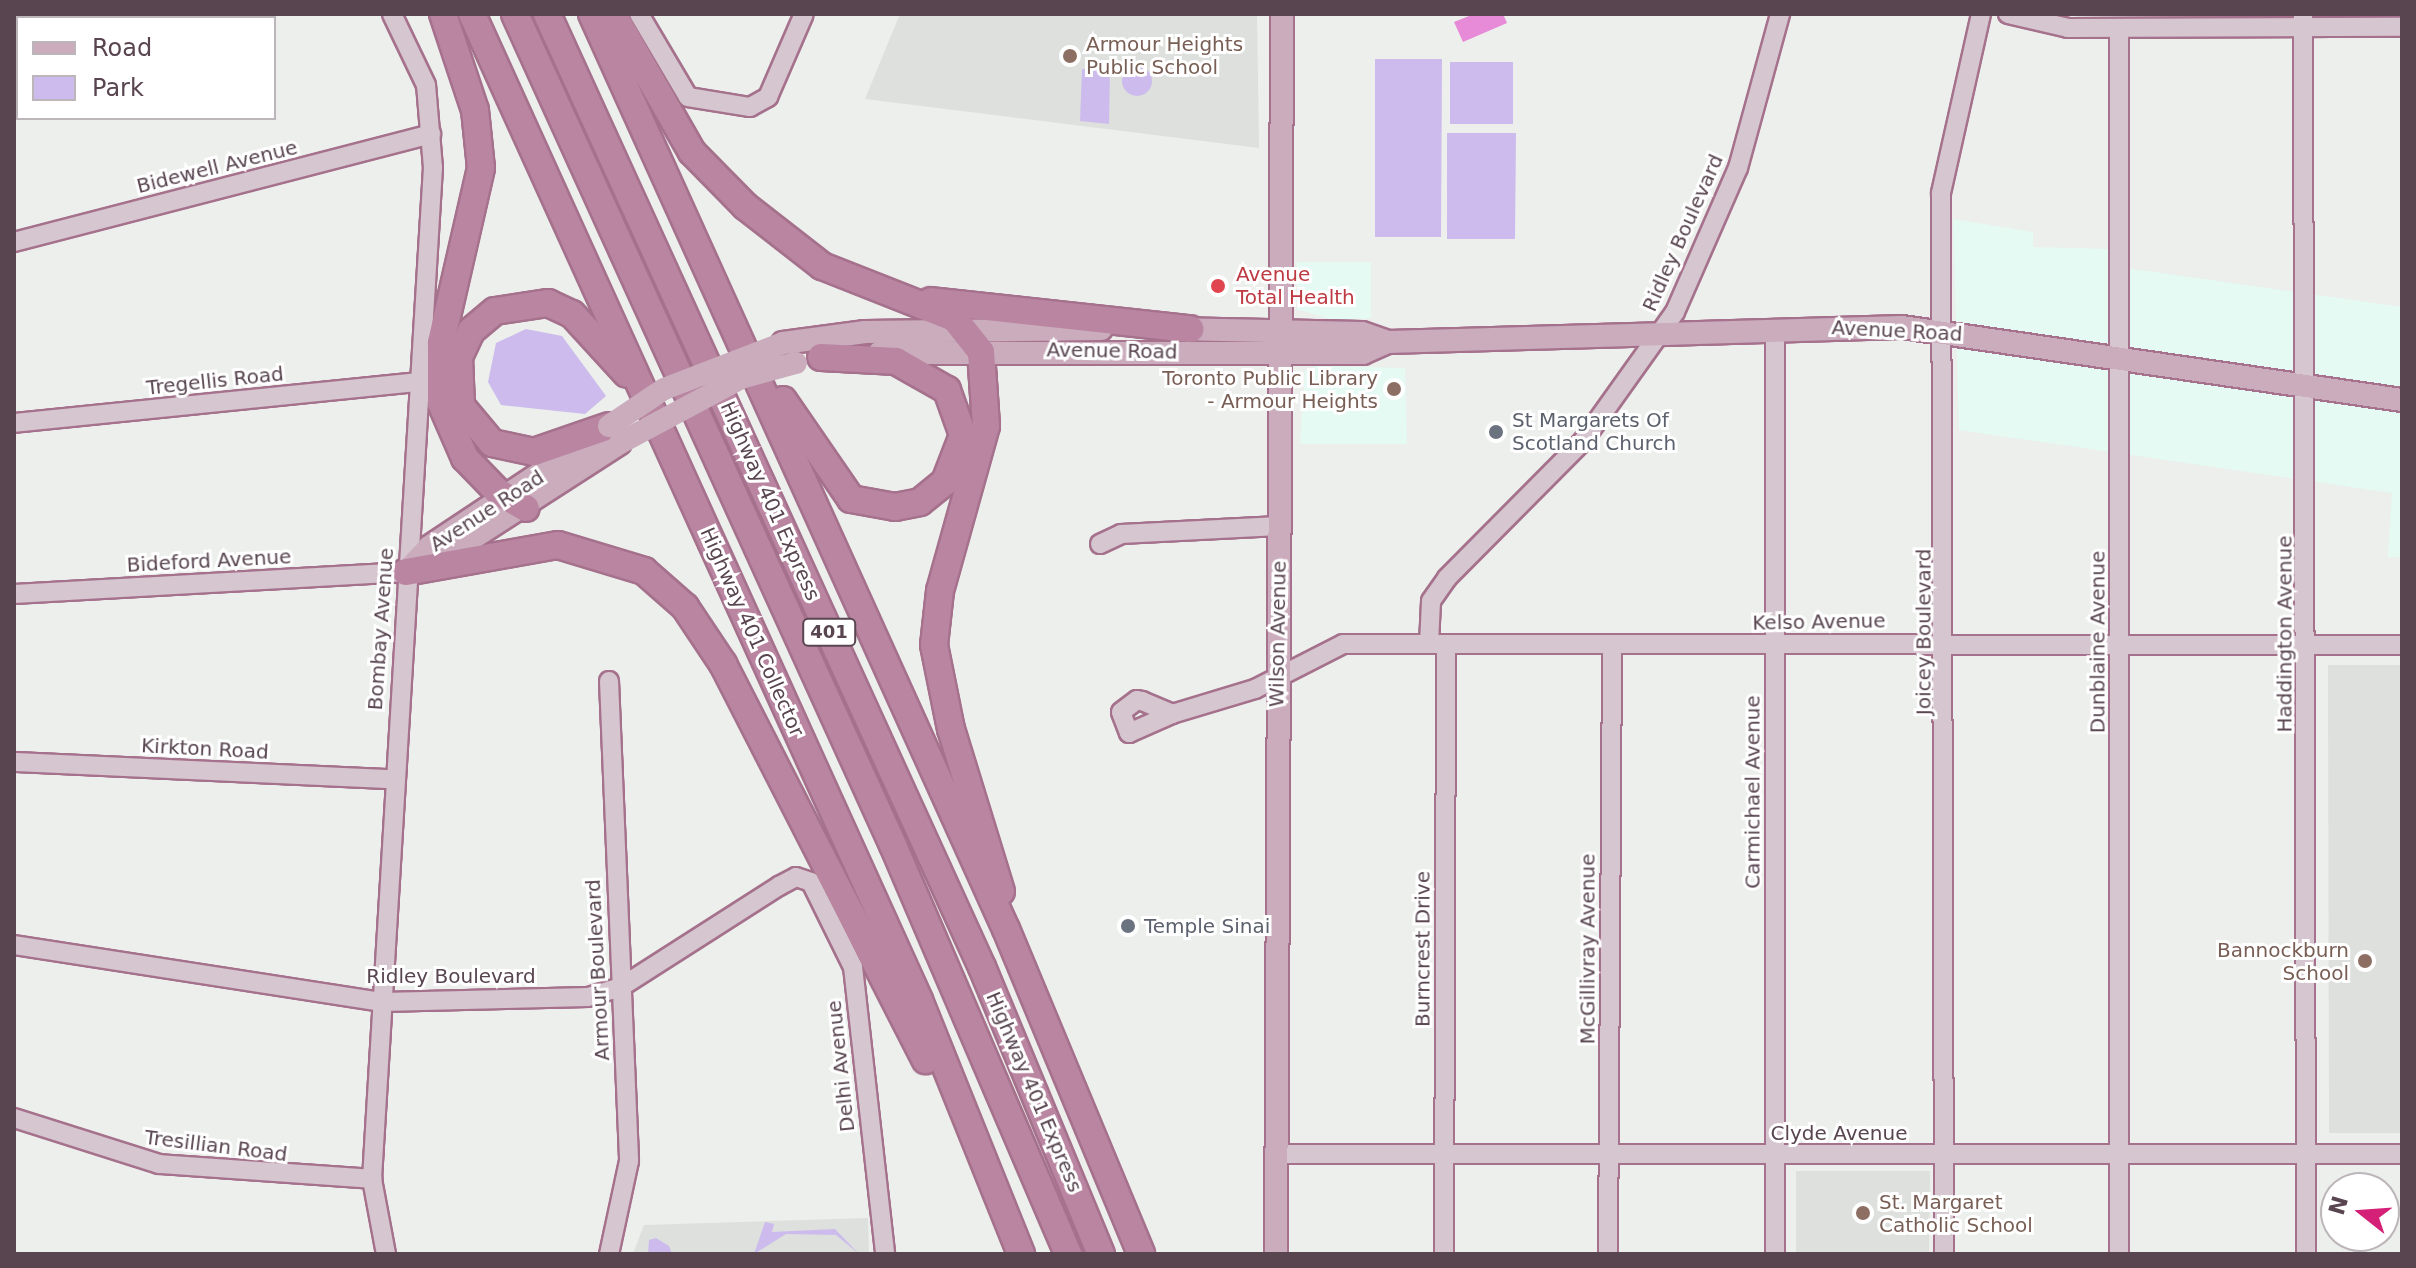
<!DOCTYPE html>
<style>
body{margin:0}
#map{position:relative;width:2416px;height:1268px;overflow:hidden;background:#ecefec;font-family:"DejaVu Sans",sans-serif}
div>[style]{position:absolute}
.commercial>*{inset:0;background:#e4faf3}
.education>*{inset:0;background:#dde0dd}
.green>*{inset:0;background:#ccbbec}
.round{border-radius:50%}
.water>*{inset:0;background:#e78ad7}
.roads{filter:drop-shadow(2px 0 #a5718c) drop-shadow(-2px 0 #a5718c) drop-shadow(0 2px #a5718c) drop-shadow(0 -2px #a5718c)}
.minor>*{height:18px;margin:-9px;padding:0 9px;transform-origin:9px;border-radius:9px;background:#d6c6cf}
.major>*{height:22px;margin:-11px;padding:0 11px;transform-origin:11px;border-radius:11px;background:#caacbd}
.highway>*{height:26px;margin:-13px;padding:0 13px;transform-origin:13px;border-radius:13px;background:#b985a1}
.major-bridge>*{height:22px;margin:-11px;padding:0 11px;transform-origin:11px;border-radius:11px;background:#caacbd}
.dots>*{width:22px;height:22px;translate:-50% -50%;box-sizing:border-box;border:4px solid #fff;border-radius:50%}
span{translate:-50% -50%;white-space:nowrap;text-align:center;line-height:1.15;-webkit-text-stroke:6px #fff;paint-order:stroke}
.shield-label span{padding:2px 6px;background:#fff;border:2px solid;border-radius:6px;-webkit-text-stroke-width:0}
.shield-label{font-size:18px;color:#584550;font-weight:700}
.education-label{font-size:20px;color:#785e54}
.left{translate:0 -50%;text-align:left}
.right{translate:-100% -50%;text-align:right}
.street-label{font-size:20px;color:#584550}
.health-label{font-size:20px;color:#be3a42}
.worship-label{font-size:20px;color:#5b616d}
.frame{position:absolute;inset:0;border:16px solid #584550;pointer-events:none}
.legend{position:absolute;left:16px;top:16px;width:260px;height:104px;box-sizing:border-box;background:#fff;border:2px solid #bcb5b9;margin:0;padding:10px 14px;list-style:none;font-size:24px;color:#584550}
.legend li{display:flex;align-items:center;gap:16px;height:40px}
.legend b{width:40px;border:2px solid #bcb5b9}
.north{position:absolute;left:2320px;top:1172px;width:80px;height:80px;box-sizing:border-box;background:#fff;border:2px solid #bcb5b9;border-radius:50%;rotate:287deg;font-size:22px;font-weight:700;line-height:32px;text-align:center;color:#584550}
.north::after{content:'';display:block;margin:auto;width:28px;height:36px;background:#d42177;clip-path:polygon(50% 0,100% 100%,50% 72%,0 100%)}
</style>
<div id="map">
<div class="commercial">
<div style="clip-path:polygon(1953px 219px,2033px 232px,2033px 247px,2111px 249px,2112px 266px,2402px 307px,2402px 557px,2388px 557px,2392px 493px,1959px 430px)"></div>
<div style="clip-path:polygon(1297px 262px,1371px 262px,1371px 318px,1336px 321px,1297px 309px)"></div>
<div style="clip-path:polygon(1317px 366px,1405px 368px,1407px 444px,1300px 444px,1305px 371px)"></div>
</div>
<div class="education">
<div style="clip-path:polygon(900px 14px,1257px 14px,1259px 148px,865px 99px)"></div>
<div style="clip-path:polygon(2328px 665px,2402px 665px,2402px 1133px,2329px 1133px)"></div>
<div style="clip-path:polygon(1796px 1171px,1930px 1171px,1929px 1254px,1796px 1254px)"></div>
<div style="clip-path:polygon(868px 1218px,869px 1254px,633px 1254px,644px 1225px)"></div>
</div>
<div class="green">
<div style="clip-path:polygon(1375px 59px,1442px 59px,1441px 237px,1375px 237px)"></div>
<div style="clip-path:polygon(1450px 62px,1513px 62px,1513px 124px,1450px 124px)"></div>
<div class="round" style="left:1122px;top:66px;width:30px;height:30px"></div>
<div style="clip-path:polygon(1082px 69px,1110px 69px,1109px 124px,1080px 121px)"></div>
<div style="clip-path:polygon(1447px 133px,1516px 133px,1515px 239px,1447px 239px)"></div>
<div style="clip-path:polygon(526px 329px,562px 336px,606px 396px,585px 414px,501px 405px,488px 382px,496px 343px)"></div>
<div style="clip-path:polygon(765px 1222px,774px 1224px,772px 1232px,835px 1229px,859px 1254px,836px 1235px,786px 1234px,754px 1254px)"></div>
<div style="clip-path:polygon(656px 1238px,669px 1246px,672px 1254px,648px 1254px,649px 1240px)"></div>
</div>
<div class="water">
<div style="clip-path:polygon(1474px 14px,1503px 14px,1507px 23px,1463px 42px,1454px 22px)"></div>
</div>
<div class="roads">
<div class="minor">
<div style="left:639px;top:14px;width:96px;rotate:59.4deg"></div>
<div style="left:688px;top:97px;width:63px;rotate:9.2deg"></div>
<div style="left:750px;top:107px;width:21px;rotate:-29deg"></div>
<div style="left:768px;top:97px;width:90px;rotate:-66.6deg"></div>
<div style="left:2008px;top:14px;width:62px;rotate:13.1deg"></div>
<div style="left:2068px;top:28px;width:334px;rotate:-0.2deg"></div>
<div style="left:2303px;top:14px;width:1240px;rotate:89.86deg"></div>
<div style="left:127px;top:18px;width:9px;rotate:-27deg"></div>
<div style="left:2119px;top:30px;width:1224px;rotate:90deg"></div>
<div style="left:14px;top:70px;width:4px;rotate:-27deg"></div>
<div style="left:14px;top:242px;width:431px;rotate:-14.5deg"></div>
<div style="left:1775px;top:329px;width:925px;rotate:90deg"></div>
<div style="left:14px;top:423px;width:408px;rotate:-5.8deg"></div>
<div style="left:1100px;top:544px;width:23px;rotate:-25deg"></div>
<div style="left:1121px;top:534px;width:158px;rotate:-2.9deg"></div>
<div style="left:14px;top:594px;width:393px;rotate:-3.2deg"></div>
<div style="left:1429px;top:644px;width:43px;rotate:-87.3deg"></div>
<div style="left:1431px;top:601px;width:28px;rotate:-55deg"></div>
<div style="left:1447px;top:578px;width:193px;rotate:-45.2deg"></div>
<div style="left:1583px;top:441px;width:158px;rotate:-54.5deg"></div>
<div style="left:1675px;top:312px;width:157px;rotate:-66.4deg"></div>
<div style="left:1738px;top:168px;width:160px;rotate:-74.7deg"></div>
<div style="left:609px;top:681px;width:480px;rotate:87.6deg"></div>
<div style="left:629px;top:1161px;width:95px;rotate:102.1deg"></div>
<div style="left:1137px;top:700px;width:5px;rotate:11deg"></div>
<div style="left:1142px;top:701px;width:33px;rotate:23deg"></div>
<div style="left:1172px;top:714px;width:47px;rotate:156.2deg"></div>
<div style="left:1129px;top:733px;width:22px;rotate:-111deg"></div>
<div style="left:1121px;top:712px;width:20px;rotate:-37deg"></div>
<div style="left:1172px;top:714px;width:87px;rotate:-16.8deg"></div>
<div style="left:1255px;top:689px;width:99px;rotate:-27.1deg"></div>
<div style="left:1343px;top:644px;width:1059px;rotate:0.05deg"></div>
<div style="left:14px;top:762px;width:380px;rotate:2.6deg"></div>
<div style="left:14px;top:945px;width:372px;rotate:8.8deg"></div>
<div style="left:382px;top:1002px;width:206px;rotate:-1.4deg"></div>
<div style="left:588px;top:997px;width:34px;rotate:-17deg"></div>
<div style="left:621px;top:987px;width:188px;rotate:-32.6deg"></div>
<div style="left:779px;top:886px;width:19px;rotate:-28deg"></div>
<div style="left:796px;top:877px;width:16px;rotate:18deg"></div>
<div style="left:811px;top:882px;width:95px;rotate:63.7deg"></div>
<div style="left:853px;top:967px;width:289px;rotate:83.6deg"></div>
<div style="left:14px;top:1118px;width:152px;rotate:17.6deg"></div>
<div style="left:159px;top:1164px;width:214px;rotate:4deg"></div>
<div style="left:1277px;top:1154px;width:1125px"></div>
<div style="left:386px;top:1254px;width:76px;rotate:-100.6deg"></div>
<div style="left:372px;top:1179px;width:1013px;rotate:-86.55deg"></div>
<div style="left:433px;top:168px;width:83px;rotate:-94.8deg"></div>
<div style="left:426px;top:85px;width:79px;rotate:-115.6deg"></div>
<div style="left:1444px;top:1254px;width:610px;rotate:-89.81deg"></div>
<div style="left:1608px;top:1254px;width:609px;rotate:-89.62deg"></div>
<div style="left:1944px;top:1254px;width:1061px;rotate:-90.16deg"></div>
<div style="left:1941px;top:193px;width:183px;rotate:-77.4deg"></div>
</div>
<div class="major">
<div style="left:1175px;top:329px;width:187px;rotate:1.2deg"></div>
<div style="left:1362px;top:333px;width:28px;rotate:19deg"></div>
<div style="left:1388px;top:342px;width:514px;rotate:-1.67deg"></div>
<div style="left:1902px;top:327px;width:505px;rotate:8.31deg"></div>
<div style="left:783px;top:343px;width:83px;rotate:-7.6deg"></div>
<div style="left:865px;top:332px;width:236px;rotate:-0.7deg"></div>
<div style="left:879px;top:353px;width:484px"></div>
<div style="left:1363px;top:353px;width:27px;rotate:-24deg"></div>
<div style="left:434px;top:563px;width:221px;rotate:-32.8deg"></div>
<div style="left:406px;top:572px;width:34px;rotate:-47deg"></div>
<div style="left:429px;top:547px;width:204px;rotate:-33.6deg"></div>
<div style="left:1276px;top:1254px;width:1240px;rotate:-89.72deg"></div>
</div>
<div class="highway">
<div style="left:443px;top:14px;width:101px;rotate:71.6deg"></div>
<div style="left:475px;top:110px;width:58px;rotate:84.1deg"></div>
<div style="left:481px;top:168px;width:180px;rotate:102.9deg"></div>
<div style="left:441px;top:343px;width:60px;rotate:90deg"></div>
<div style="left:441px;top:403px;width:60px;rotate:66.4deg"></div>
<div style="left:465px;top:458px;width:47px;rotate:45.9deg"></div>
<div style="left:498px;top:492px;width:32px;rotate:30deg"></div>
<div style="left:472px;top:14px;width:1083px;rotate:65.61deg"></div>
<div style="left:919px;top:1000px;width:274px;rotate:68.1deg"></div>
<div style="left:515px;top:14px;width:913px;rotate:65.54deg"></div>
<div style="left:893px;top:845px;width:445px;rotate:66.8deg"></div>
<div style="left:547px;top:14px;width:1048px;rotate:65.47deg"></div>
<div style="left:982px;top:967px;width:311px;rotate:67.5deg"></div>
<div style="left:592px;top:14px;width:1004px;rotate:65.66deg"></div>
<div style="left:1006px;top:929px;width:352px;rotate:67.4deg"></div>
<div style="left:613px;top:14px;width:159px;rotate:60.2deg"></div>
<div style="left:692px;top:152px;width:76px;rotate:45.5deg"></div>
<div style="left:745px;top:206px;width:98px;rotate:37.9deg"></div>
<div style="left:822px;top:266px;width:142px;rotate:21.5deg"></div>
<div style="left:954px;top:318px;width:43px;rotate:51.5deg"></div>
<div style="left:981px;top:352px;width:74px;rotate:86.1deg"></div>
<div style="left:986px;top:426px;width:171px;rotate:105.6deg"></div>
<div style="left:940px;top:591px;width:54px;rotate:96.3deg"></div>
<div style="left:934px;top:645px;width:86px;rotate:78.6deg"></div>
<div style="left:951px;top:729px;width:170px;rotate:72.9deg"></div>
<div style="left:931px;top:301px;width:261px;rotate:6.2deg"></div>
<div style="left:783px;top:400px;width:120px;rotate:55.5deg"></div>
<div style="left:851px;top:499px;width:45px;rotate:10.3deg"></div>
<div style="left:895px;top:507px;width:25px;rotate:-11deg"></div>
<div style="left:920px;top:502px;width:32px;rotate:-39deg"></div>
<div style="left:945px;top:482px;width:50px;rotate:-69deg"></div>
<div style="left:963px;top:435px;width:48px;rotate:-109.6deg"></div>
<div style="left:947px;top:390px;width:59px;rotate:-150.4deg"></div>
<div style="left:896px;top:361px;width:75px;rotate:-176.9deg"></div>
<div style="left:609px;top:426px;width:79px;rotate:160.9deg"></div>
<div style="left:534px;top:452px;width:43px;rotate:-167.9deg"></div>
<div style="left:492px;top:443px;width:48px;rotate:-130deg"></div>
<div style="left:461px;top:406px;width:49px;rotate:-92.3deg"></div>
<div style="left:459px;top:357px;width:29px;rotate:-65deg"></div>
<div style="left:471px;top:331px;width:31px;rotate:-40deg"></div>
<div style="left:495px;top:311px;width:54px;rotate:-8.6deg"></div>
<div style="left:548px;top:303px;width:26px;rotate:25deg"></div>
<div style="left:572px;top:314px;width:81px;rotate:47.5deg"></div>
<div style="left:406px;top:572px;width:154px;rotate:-10.1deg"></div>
<div style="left:558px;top:545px;width:90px;rotate:16.8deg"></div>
<div style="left:644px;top:571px;width:55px;rotate:41.3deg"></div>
<div style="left:685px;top:607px;width:69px;rotate:56.3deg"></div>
<div style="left:723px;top:664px;width:445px;rotate:62.9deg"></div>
</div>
</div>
<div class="major-bridge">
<div style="left:609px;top:426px;width:66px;rotate:-33.9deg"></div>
<div style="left:664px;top:389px;width:128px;rotate:-21.1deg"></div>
<div style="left:620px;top:443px;width:137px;rotate:-28.2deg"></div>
<div style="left:741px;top:378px;width:57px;rotate:-15.3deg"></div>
</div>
<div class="dots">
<div style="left:1070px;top:56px;background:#8d6e63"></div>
<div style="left:1218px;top:286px;background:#e0444e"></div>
<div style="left:1394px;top:389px;background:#8d6e63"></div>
<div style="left:1496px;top:432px;background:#6b7280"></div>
<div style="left:1128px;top:926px;background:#6b7280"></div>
<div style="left:2365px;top:961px;background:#8d6e63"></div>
<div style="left:1863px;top:1213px;background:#8d6e63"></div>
</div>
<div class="shield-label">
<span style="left:829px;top:632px">401</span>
</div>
<div class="education-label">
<span class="left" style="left:1086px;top:56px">Armour Heights<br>Public School</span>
<span class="right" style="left:1378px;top:390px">Toronto Public Library<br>- Armour Heights</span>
<span class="right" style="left:2349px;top:962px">Bannockburn<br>School</span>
<span class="left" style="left:1879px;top:1214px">St. Margaret<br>Catholic School</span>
</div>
<div class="street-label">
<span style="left:217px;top:167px;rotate:-14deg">Bidewell Avenue</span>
<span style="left:1683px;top:233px;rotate:-66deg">Ridley Boulevard</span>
<span style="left:1897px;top:331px;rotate:3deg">Avenue Road</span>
<span style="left:1112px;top:351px;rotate:1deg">Avenue Road</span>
<span style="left:215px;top:381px;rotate:-6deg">Tregellis Road</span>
<span style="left:770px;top:501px;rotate:66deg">Highway 401 Express</span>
<span style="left:487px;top:511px;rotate:-33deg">Avenue Road</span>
<span style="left:209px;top:561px;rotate:-3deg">Bideford Avenue</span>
<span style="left:1819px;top:622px;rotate:-1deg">Kelso Avenue</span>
<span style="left:381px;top:629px;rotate:-86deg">Bombay Avenue</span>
<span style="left:752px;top:632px;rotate:66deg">Highway 401 Collector</span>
<span style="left:1924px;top:632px;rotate:-90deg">Joicey Boulevard</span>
<span style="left:1278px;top:634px;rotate:-89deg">Wilson Avenue</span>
<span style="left:2285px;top:634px;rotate:-90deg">Haddington Avenue</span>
<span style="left:2098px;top:642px;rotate:-90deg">Dunblaine Avenue</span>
<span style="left:205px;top:749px;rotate:3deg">Kirkton Road</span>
<span style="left:1753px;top:792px;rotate:-90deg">Carmichael Avenue</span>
<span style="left:1423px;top:949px;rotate:-90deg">Burncrest Drive</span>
<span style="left:1588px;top:949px;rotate:-90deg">McGillivray Avenue</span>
<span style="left:598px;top:970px;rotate:-93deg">Armour Boulevard</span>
<span style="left:451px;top:976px">Ridley Boulevard</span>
<span style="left:841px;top:1066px;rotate:-96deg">Delhi Avenue</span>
<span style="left:1034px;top:1092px;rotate:67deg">Highway 401 Express</span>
<span style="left:1839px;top:1133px">Clyde Avenue</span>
<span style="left:216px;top:1146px;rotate:7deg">Tresillian Road</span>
</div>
<div class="health-label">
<span class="left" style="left:1236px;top:286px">Avenue<br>Total Health</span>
</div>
<div class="worship-label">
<span class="left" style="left:1512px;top:432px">St Margarets Of<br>Scotland Church</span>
<span class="left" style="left:1144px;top:926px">Temple Sinai</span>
</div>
<div class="frame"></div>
<ul class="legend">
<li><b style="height:10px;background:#caacbd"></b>Road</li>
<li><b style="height:22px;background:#ccbbec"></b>Park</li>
</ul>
<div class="north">N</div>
</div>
